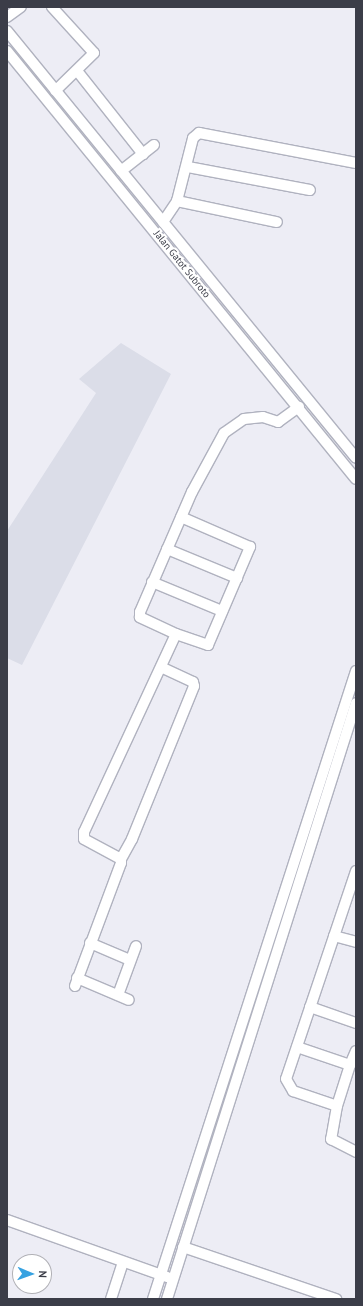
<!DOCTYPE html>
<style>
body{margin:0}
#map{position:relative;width:363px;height:1306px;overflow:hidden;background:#ededf5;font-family:"PT Sans",sans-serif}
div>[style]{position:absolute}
.residential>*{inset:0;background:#dbdde8}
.roads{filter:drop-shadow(1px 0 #b0b2bf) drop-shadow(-1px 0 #b0b2bf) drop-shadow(0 1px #b0b2bf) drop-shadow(0 -1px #b0b2bf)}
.minor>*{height:10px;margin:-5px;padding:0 5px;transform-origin:5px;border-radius:5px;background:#fff}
span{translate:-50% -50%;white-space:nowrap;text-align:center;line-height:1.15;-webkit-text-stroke:4px #fff;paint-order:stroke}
.street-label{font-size:10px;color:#3b3d48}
.frame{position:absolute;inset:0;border:8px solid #3b3d48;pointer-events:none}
.north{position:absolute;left:12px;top:1254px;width:40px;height:40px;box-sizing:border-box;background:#fff;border:1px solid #b1b1b6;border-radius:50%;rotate:92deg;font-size:11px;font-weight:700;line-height:16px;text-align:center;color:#3b3d48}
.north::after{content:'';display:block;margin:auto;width:14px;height:18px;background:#37a2e1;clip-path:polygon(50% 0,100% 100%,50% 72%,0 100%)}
</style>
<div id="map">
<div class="residential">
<div style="clip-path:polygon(121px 343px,171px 374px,22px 665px,7px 658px,7px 531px,96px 393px,79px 379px)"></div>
</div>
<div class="roads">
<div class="minor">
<div style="left:52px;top:7px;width:62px;rotate:47.6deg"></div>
<div style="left:94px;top:53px;width:54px;rotate:135.7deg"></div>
<div style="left:7px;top:17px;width:17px;rotate:-36deg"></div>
<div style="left:7px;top:31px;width:551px;rotate:50.74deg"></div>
<div style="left:7px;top:51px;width:552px;rotate:50.81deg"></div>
<div style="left:78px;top:72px;width:105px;rotate:51.6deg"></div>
<div style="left:188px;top:167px;width:124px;rotate:10.7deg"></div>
<div style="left:121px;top:171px;width:42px;rotate:-38.2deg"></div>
<div style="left:177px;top:201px;width:102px;rotate:11.9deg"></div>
<div style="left:163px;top:222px;width:25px;rotate:-56deg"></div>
<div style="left:177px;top:201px;width:65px;rotate:-75.7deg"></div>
<div style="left:193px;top:138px;width:8px;rotate:-40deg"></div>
<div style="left:199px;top:133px;width:160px;rotate:10.8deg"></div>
<div style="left:167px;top:549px;width:76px;rotate:22.5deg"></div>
<div style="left:152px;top:582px;width:76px;rotate:22.5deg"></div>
<div style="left:176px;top:634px;width:34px;rotate:19deg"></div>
<div style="left:208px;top:645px;width:107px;rotate:-66.8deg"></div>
<div style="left:250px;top:547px;width:75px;rotate:-156.5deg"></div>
<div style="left:121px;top:859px;width:23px;rotate:-61deg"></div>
<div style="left:132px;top:839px;width:165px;rotate:-67.9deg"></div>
<div style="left:194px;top:686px;width:4px;rotate:-104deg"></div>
<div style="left:193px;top:682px;width:35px;rotate:-155deg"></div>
<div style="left:356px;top:871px;width:219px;rotate:108.6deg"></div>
<div style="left:286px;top:1079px;width:14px;rotate:60deg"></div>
<div style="left:293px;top:1091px;width:46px;rotate:18.8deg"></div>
<div style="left:337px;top:1106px;width:34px;rotate:100deg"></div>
<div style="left:331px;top:1139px;width:28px;rotate:27deg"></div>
<div style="left:334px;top:936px;width:23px;rotate:15deg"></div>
<div style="left:90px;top:943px;width:43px;rotate:23deg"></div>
<div style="left:77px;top:978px;width:56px;rotate:22.9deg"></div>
<div style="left:75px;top:986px;width:131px;rotate:-69.5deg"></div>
<div style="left:121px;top:863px;width:4px;rotate:-90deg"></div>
<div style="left:121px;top:859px;width:42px;rotate:-151.6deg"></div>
<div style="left:84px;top:839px;width:7px;rotate:-90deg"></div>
<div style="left:84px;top:832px;width:218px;rotate:-65.1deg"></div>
<div style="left:176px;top:634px;width:40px;rotate:-155deg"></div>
<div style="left:140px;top:617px;width:5px;rotate:-90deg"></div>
<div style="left:140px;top:612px;width:131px;rotate:-66.6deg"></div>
<div style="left:192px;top:492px;width:67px;rotate:-61.5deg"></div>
<div style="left:224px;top:433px;width:24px;rotate:-35deg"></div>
<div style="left:244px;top:419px;width:19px;rotate:-6deg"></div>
<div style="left:263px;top:417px;width:16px;rotate:18deg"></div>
<div style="left:278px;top:422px;width:26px;rotate:-36deg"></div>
<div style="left:118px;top:995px;width:52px;rotate:-69.8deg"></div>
<div style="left:310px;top:1007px;width:49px;rotate:19.2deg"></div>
<div style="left:297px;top:1047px;width:56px;rotate:18.8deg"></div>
<div style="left:350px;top:1065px;width:15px;rotate:-67deg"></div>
<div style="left:337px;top:1106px;width:43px;rotate:-72.4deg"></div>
<div style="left:7px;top:1220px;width:170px;rotate:19.6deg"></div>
<div style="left:183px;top:1247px;width:162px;rotate:18.8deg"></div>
<div style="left:111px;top:1299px;width:38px;rotate:-72deg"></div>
<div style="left:153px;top:1299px;width:660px;rotate:-72.09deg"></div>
<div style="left:167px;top:1299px;width:625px;rotate:-72.41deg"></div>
</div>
</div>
<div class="street-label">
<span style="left:182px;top:264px;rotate:51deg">Jalan Gatot Subroto</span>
</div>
<div class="frame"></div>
<div class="north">N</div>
</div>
